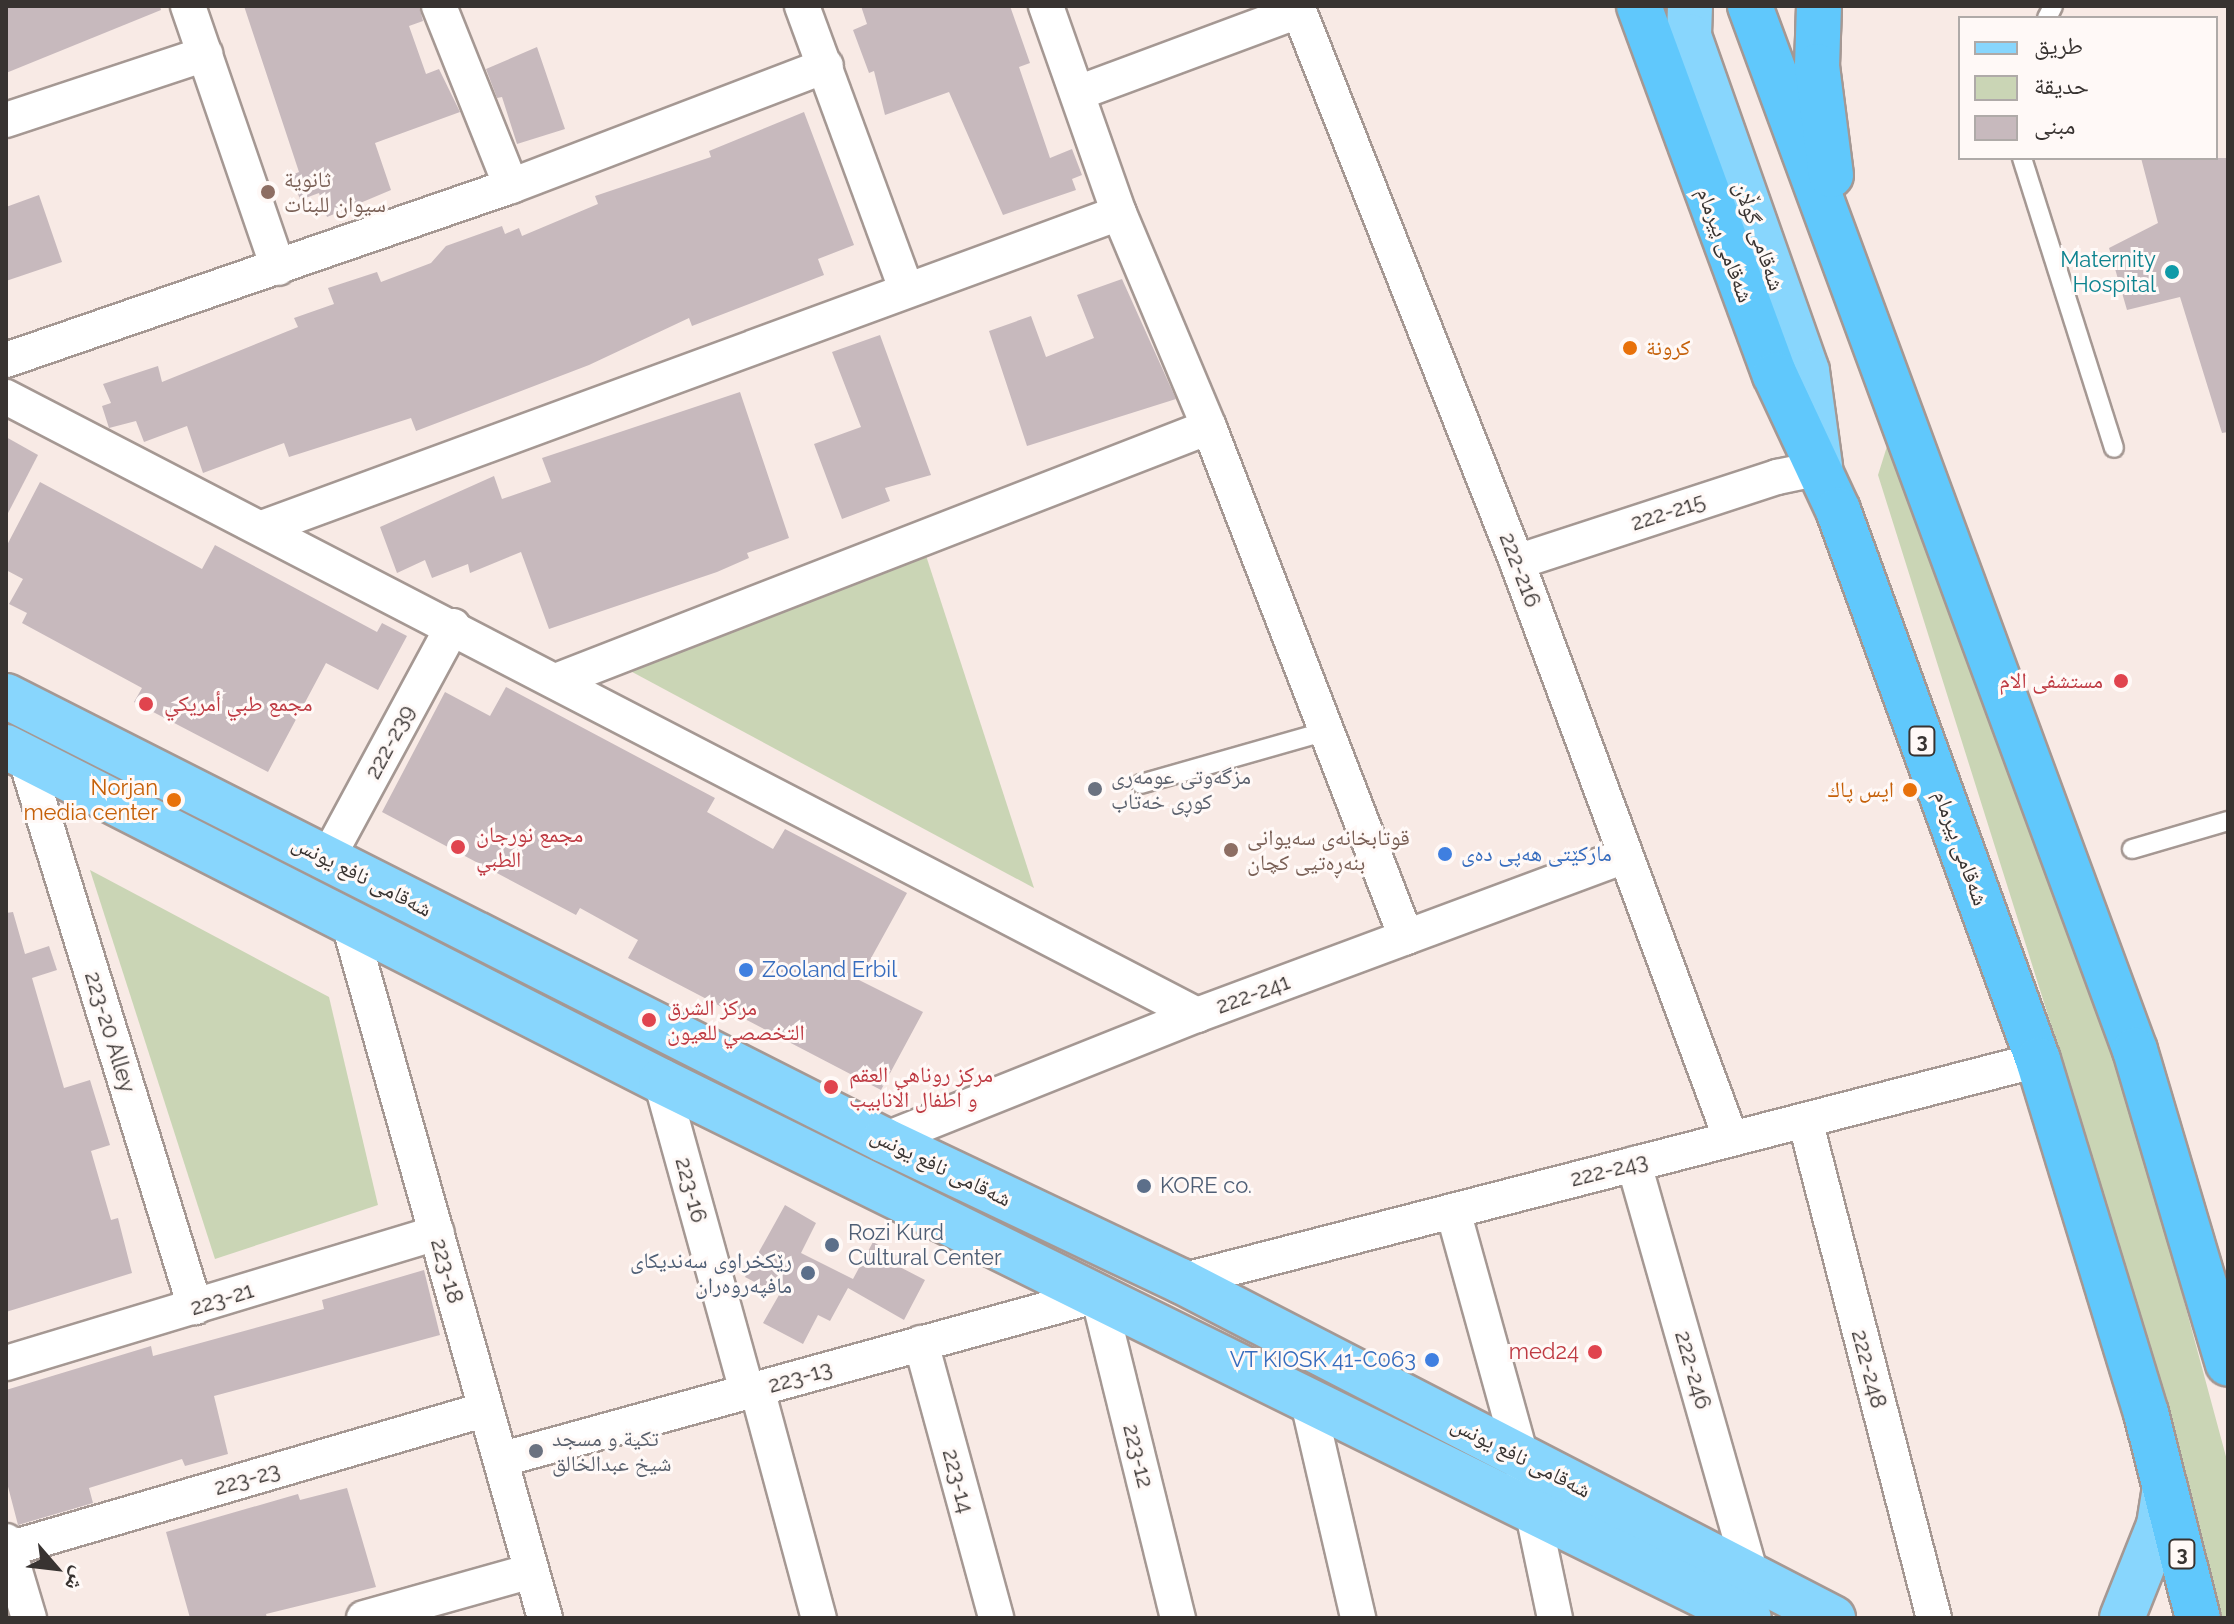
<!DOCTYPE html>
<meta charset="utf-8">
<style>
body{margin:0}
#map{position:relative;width:2234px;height:1624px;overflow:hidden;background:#f8eae5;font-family:Raleway,"Noto Naskh Arabic",sans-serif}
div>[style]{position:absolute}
.green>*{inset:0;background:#cad5b5}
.building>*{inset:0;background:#c7b9bd}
.roads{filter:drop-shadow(2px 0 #a59893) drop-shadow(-2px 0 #a59893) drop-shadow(0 2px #a59893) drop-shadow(0 -2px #a59893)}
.service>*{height:18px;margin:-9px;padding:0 9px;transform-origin:9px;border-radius:9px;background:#fff}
.minor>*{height:34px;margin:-17px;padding:0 17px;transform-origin:17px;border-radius:17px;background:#fff}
.primary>*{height:44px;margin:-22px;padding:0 22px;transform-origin:22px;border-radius:22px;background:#88d6fd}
.trunk>*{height:44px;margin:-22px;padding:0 22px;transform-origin:22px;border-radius:22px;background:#60c8fc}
.dots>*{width:22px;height:22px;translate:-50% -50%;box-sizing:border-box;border:4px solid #fff9f7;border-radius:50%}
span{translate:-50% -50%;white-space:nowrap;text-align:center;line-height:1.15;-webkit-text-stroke:6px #fff9f7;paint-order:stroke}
.shield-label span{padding:2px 6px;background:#fff9f7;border:2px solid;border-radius:6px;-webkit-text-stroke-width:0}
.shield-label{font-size:20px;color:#383331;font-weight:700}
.education-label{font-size:22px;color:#785e54}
.left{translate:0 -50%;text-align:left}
.street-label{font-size:22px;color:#383331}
.culture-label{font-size:22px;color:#0d838f}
.right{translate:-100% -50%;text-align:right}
.food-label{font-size:22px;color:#c56008}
.health-label{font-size:22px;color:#be3a42}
.worship-label{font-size:22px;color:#5b616d}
.shop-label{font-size:22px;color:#366cbe}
.service-label{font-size:22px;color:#4e5e75}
.frame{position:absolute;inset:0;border:8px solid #383331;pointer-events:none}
.legend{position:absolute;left:1958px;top:16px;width:260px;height:144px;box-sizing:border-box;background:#fff9f7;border:2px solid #afaaa8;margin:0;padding:10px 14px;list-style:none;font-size:24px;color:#383331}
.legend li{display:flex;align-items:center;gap:16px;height:40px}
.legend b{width:40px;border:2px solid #afaaa8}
.north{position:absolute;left:16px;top:1528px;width:80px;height:80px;-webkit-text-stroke:6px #fff9f7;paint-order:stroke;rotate:118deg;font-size:22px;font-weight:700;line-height:32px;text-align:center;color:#383331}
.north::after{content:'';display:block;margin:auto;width:28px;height:36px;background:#383331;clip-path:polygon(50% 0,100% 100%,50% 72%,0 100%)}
</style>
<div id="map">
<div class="green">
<div style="clip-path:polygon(1889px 440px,2105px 1025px,2170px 1249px,2228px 1464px,2228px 1618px,2221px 1618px,2058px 1047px,1878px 475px)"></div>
<div style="clip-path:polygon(919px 534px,1034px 888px,608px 659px)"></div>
<div style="clip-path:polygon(90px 870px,329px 997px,378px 1205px,215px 1259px)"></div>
</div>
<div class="building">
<div style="clip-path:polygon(6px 6px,160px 6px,161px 10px,6px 73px)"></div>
<div style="clip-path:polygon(244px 6px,419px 6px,423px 21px,409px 26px,426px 74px,439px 69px,460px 112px,375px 143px,391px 190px,327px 217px,319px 193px,300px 200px,292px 175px,299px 172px)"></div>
<div style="clip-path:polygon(861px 6px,1010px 6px,1030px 63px,1019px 67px,1050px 158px,1072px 149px,1082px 175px,1072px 179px,1076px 190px,1003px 215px,949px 92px,885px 115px,874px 71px,869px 73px,853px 30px,867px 24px)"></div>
<div style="clip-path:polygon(537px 47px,565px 129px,517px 144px,502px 97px,497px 98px,486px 69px)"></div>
<div style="clip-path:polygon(804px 112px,854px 245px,818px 259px,824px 275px,692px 326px,689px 318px,589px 365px,416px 431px,411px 418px,289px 457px,284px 443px,203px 473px,187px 426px,144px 442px,136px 421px,109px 428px,102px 406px,111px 403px,103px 384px,158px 366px,162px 382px,298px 327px,294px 318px,334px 304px,328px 288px,377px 272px,381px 282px,431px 263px,446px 246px,502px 226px,505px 234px,519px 228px,522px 236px,598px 204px,595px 196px,711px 157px,709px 151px)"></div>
<div style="clip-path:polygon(2141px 158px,2228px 158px,2228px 432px,2222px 433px,2180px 297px,2127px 310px,2109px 248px,2158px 223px)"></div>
<div style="clip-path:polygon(39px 195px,62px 262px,6px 281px,6px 207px)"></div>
<div style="clip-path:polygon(1122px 279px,1176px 399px,1027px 446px,989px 331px,1031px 316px,1046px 357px,1094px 338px,1077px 295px)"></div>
<div style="clip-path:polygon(880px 335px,931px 475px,885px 488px,890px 501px,842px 519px,814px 444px,861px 427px,832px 352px)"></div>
<div style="clip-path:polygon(740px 392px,789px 538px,747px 553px,749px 558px,717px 572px,549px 629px,521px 552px,470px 573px,468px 564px,432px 578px,425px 560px,397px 573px,380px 527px,494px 476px,502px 499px,551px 482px,542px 458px)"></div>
<div style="clip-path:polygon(6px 437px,38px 455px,6px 517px)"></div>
<div style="clip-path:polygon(40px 482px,202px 569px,215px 545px,377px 632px,382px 623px,407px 636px,378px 690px,326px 663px,268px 772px,134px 702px,142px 688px,22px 623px,27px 613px,9px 604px,23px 579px,6px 570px,6px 547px)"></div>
<div style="clip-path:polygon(506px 687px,715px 798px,707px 812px,773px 849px,785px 829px,907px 893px,859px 980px,923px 1012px,881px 1090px,628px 958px,638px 940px,580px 908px,576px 915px,382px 812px,445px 692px,490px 716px)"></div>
<div style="clip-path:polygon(13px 912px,25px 954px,49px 946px,57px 970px,32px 978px,64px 1088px,90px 1080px,110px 1145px,91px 1151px,111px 1220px,118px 1218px,132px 1273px,6px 1312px,6px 913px)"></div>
<div style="clip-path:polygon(785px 1205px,816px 1223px,801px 1253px,853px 1279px,873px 1242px,900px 1257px,896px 1265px,925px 1280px,904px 1320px,848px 1288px,830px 1321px,818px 1315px,803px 1344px,763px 1323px,779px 1295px,745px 1277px)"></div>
<div style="clip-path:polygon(424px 1270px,440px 1335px,214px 1396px,228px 1454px,185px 1466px,182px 1459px,89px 1488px,93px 1503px,18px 1525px,6px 1479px,6px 1390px,151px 1346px,153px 1356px,324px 1309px,322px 1300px)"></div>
<div style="clip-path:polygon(347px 1488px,376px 1587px,266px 1614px,267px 1618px,190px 1618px,166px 1532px,298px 1494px,300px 1500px)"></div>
</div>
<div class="roads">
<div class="service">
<div style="left:2047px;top:18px;width:13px;rotate:-63deg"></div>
<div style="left:2022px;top:158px;width:304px;rotate:72.4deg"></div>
<div style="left:1141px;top:784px;width:193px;rotate:-15.9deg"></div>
<div style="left:2132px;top:849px;width:100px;rotate:-16.3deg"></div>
</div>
<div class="minor">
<div style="left:188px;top:6px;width:277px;rotate:71deg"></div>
<div style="left:439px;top:6px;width:194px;rotate:68.2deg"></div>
<div style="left:802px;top:6px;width:302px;rotate:69.8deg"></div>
<div style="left:1046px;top:6px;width:219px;rotate:70.6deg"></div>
<div style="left:1119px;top:213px;width:232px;rotate:67.2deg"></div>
<div style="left:1209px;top:427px;width:547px;rotate:68.88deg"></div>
<div style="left:1297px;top:6px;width:598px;rotate:68.41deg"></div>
<div style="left:1517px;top:562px;width:615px;rotate:69.65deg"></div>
<div style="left:1078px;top:93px;width:235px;rotate:-20.4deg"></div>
<div style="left:6px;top:120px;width:210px;rotate:-18.3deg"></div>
<div style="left:6px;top:360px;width:534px;rotate:-19.01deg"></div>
<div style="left:511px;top:186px;width:337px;rotate:-20.9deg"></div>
<div style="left:6px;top:397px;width:1342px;rotate:27.42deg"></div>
<div style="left:262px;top:528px;width:913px;rotate:-20.18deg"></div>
<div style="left:1517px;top:562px;width:274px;rotate:-18.1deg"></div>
<div style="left:1777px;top:477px;width:45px;rotate:-11.6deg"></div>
<div style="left:558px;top:680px;width:698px;rotate:-21.24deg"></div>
<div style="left:25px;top:757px;width:576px;rotate:72.82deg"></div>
<div style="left:327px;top:859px;width:265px;rotate:-61.6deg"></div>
<div style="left:349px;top:924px;width:721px;rotate:74.23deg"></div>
<div style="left:661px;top:1081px;width:322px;rotate:74.5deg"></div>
<div style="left:1805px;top:1120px;width:514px;rotate:75.48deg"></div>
<div style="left:884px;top:1140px;width:337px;rotate:-21.8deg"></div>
<div style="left:1197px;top:1015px;width:457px;rotate:-20.4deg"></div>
<div style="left:1634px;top:1164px;width:428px;rotate:74.1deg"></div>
<div style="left:1453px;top:1211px;width:255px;rotate:74.5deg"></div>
<div style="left:1521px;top:1457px;width:165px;rotate:78.1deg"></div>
<div style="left:1181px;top:1281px;width:885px;rotate:-14.46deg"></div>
<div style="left:921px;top:1343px;width:285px;rotate:74.7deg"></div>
<div style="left:6px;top:1363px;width:450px;rotate:-16.8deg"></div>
<div style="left:757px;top:1389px;width:237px;rotate:74.9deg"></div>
<div style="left:1307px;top:1398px;width:226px;rotate:76.9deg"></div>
<div style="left:503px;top:1459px;width:617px;rotate:-15.41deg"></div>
<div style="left:1098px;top:1295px;width:333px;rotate:76.1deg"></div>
<div style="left:6px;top:1541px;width:80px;rotate:73.4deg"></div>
<div style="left:8px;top:1549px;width:498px;rotate:-16.3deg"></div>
<div style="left:364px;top:1618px;width:173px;rotate:-15.7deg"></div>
</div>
<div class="primary">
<div style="left:1690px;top:6px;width:30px;rotate:92deg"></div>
<div style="left:1689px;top:36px;width:355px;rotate:70.6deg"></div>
<div style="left:1807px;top:371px;width:96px;rotate:82.2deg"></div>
<div style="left:6px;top:696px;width:984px;rotate:26.83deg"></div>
<div style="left:884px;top:1140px;width:329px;rotate:25.4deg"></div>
<div style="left:1181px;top:1281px;width:734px;rotate:27.33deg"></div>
<div style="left:6px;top:747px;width:735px;rotate:27.02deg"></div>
<div style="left:661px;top:1081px;width:1213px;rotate:26.27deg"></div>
<div style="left:2122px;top:1618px;width:100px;rotate:-68.3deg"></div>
<div style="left:2159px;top:1525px;width:36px;rotate:-81deg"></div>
</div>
<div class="trunk">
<div style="left:1639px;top:6px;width:393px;rotate:69.8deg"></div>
<div style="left:1775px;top:375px;width:149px;rotate:65deg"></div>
<div style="left:1838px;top:510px;width:585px;rotate:70.02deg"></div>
<div style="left:2038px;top:1060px;width:369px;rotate:73deg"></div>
<div style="left:2146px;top:1413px;width:211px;rotate:75.8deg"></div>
<div style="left:1750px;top:6px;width:1113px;rotate:69.76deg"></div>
<div style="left:2135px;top:1050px;width:327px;rotate:73.5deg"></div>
<div style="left:1819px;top:6px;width:60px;rotate:91.9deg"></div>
<div style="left:1817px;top:66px;width:110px;rotate:82.7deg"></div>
</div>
</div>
<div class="dots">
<div style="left:268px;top:192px;background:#8d6e63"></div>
<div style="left:2172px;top:272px;background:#0f9aa8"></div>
<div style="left:1630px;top:348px;background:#e8710a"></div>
<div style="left:2121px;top:681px;background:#e0444e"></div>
<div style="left:146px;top:704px;background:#e0444e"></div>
<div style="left:1095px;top:789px;background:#6b7280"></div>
<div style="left:1910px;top:790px;background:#e8710a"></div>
<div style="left:174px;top:800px;background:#e8710a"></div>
<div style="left:458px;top:847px;background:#e0444e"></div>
<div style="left:1231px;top:850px;background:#8d6e63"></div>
<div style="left:1445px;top:854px;background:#3f7fe0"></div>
<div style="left:746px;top:970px;background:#3f7fe0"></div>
<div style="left:649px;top:1020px;background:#e0444e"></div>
<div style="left:831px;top:1087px;background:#e0444e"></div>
<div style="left:1144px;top:1186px;background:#5c6f8a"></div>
<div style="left:832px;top:1245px;background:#5c6f8a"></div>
<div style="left:808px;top:1273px;background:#5c6f8a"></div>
<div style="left:1595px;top:1352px;background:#e0444e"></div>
<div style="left:1432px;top:1360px;background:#3f7fe0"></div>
<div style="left:536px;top:1451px;background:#6b7280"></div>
</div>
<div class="shield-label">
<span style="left:1922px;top:741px">3</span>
<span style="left:2182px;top:1554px">3</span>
</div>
<div class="education-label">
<span class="left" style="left:284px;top:192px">ثانوية<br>سيوان للبنات</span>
<span class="left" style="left:1247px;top:850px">قوتابخانەی سەیوانی<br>بنەڕەتیی کچان</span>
</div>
<div class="street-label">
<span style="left:1759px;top:236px;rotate:71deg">شەقامی گوڵان</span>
<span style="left:1725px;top:245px;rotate:69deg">شەقامی پیرمام</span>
<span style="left:1668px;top:512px;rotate:-18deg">222-215</span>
<span style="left:1520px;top:570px;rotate:69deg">222-216</span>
<span style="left:390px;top:742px;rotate:-62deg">222-239</span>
<span style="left:1961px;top:848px;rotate:70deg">شەقامی پیرمام</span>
<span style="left:362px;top:876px;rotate:27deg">شەقامی نافع یونس</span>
<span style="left:1253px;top:994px;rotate:-20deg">222-241</span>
<span style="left:110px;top:1032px;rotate:73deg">223-20 Alley</span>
<span style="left:941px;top:1167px;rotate:26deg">شەقامی نافع یونس</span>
<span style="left:1609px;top:1170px;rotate:-14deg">222-243</span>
<span style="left:691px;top:1190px;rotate:75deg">223-16</span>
<span style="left:447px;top:1271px;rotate:74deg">223-18</span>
<span style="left:222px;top:1299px;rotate:-17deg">223-21</span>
<span style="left:1869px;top:1369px;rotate:75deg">222-248</span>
<span style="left:1693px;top:1370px;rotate:74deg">222-246</span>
<span style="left:800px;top:1377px;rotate:-16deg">223-13</span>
<span style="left:1138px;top:1456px;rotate:76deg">223-12</span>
<span style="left:1521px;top:1457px;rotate:27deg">شەقامی نافع یونس</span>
<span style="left:247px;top:1479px;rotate:-16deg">223-23</span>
<span style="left:958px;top:1481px;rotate:75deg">223-14</span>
</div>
<div class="culture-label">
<span class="right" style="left:2156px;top:272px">Maternity<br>Hospital</span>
</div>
<div class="food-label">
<span class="left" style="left:1646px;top:348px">كرونة</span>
<span class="right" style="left:158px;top:800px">Norjan<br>media center</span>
<span class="right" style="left:1894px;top:790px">ايس پاك</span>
</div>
<div class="health-label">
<span class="right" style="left:2103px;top:681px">مستشفى الام</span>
<span class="left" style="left:164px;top:704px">مجمع طبي أمریکي</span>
<span class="left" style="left:476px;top:847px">مجمع نورجان<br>الطبي</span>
<span class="left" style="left:667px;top:1020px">مركز الشرق<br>التخصصي للعيون</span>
<span class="left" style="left:849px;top:1087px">مركز روناهي العقم<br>و اطفال الانابيب</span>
<span class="right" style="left:1579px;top:1352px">med24</span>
</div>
<div class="worship-label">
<span class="left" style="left:1111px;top:789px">مزگەوتی عومەری<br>کوڕی خەتاب</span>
<span class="left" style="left:552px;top:1451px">تكية و مسجد<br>شيخ عبدالخالق</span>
</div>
<div class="shop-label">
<span class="left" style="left:1461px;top:854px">مارکێتی هەپی دەی</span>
<span class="left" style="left:762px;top:970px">Zooland Erbil</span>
<span class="right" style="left:1416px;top:1360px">VT KIOSK 41-C063</span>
</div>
<div class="service-label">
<span class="left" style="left:1160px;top:1186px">KORE co.</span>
<span class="left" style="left:848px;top:1245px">Rozi Kurd<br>Cultural Center</span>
<span class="right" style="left:792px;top:1273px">رێکخراوی سەندیکای<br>مافپەروەران</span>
</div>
<div class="frame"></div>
<ul class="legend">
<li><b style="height:10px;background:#88d6fd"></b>طريق</li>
<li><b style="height:22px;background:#cad5b5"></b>حديقة</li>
<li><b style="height:22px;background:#c7b9bd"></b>مبنى</li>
</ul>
<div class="north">ش</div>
</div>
